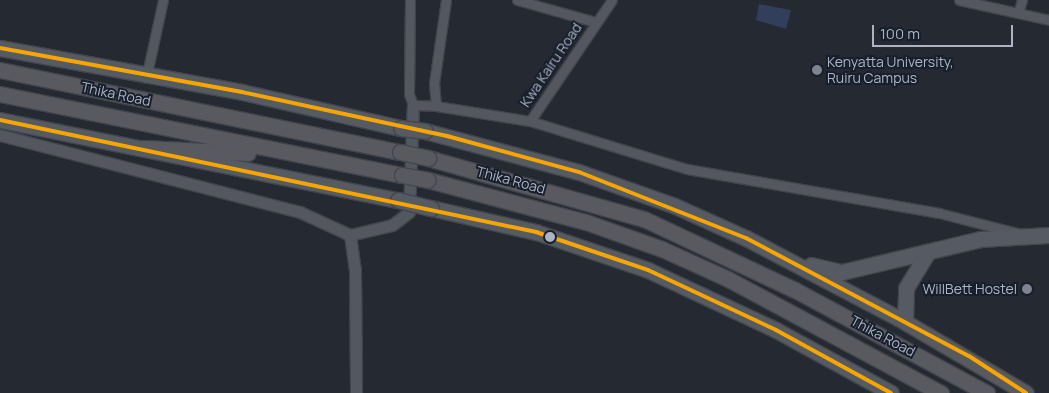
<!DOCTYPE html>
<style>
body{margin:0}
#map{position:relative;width:1049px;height:393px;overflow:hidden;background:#252931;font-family:Manrope,sans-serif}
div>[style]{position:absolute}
.water>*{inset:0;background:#313f5b}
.roads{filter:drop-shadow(1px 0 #41444a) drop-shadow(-1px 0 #41444a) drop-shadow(0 1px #41444a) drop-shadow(0 -1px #41444a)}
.minor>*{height:9px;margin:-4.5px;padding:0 4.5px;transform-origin:4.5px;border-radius:4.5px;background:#545760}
.tertiary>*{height:11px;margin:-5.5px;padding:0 5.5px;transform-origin:5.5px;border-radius:5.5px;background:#545760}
.primary>*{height:15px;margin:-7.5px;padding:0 7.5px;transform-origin:7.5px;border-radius:7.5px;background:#565a62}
.trunk>*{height:15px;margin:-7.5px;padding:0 7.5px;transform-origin:7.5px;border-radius:7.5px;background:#585a60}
.bridges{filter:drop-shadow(1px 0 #42464e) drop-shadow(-1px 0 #42464e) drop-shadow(0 1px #42464e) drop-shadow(0 -1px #42464e)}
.primary-bridge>*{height:15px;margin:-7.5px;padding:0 7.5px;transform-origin:7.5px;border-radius:7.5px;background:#565a62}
.trunk-bridge>*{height:15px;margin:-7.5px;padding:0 7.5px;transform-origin:7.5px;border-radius:7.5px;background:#585a60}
.bus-1>*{height:4px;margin:-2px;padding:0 2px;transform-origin:2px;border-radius:2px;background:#f7a600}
.dots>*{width:14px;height:14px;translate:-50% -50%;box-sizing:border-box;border:2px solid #181f2c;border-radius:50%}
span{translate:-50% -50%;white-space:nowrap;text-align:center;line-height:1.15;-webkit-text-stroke:4px #181f2c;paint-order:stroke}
.poi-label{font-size:14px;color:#acb4c4}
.left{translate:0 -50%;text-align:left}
.right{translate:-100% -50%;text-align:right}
.street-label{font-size:14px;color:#acb4c4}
.scale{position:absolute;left:872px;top:25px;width:141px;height:22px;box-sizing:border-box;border:2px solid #acb4c4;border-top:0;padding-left:6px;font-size:15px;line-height:18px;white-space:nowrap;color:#acb4c4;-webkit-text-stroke:4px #181f2c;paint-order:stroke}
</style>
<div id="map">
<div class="water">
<div style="clip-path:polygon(759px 4px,791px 10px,786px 29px,756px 20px)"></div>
</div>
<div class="roads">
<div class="minor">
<div style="left:410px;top:0;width:94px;rotate:90.6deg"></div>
<div style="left:409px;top:94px;width:12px;rotate:70deg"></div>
<div style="left:413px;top:105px;width:23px;rotate:2deg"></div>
<div style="left:446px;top:0;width:84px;rotate:98.2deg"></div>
<div style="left:434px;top:83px;width:23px;rotate:85deg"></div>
<div style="left:436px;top:106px;width:95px;rotate:9.1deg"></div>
<div style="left:530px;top:121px;width:164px;rotate:17deg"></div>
<div style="left:687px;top:169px;width:256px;rotate:9.9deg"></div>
<div style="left:939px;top:213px;width:81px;rotate:14.4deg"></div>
<div style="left:517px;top:0;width:82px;rotate:15.6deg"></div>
<div style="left:959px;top:0;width:92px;rotate:12.5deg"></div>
<div style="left:1018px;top:13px;width:14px;rotate:-73deg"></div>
<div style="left:146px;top:78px;width:80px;rotate:-77.7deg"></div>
<div style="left:530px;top:121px;width:146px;rotate:-55.9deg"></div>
</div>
<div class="tertiary">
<div style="left:0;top:135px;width:310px;rotate:14.4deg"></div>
<div style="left:300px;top:212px;width:55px;rotate:24.7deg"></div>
<div style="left:350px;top:235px;width:35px;rotate:82deg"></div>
<div style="left:355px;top:270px;width:123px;rotate:89.5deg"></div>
<div style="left:350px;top:235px;width:43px;rotate:-13.4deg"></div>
<div style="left:392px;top:225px;width:21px;rotate:-37deg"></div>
<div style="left:409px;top:212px;width:107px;rotate:-87.9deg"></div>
</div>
<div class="primary">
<div style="left:0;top:48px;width:246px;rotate:10.3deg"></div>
<div style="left:242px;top:92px;width:163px;rotate:12.8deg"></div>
<div style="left:0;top:120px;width:406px;rotate:11.4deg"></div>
<div style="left:425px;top:131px;width:159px;rotate:14.9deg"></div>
<div style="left:579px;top:172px;width:102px;rotate:19.5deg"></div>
<div style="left:675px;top:206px;width:78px;rotate:24.3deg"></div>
<div style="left:746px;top:238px;width:180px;rotate:27.8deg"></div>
<div style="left:431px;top:208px;width:108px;rotate:12.9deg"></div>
<div style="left:536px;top:232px;width:118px;rotate:18.7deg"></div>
<div style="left:648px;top:270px;width:141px;rotate:25.1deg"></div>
<div style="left:776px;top:330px;width:131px;rotate:28.7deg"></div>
<div style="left:811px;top:265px;width:32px;rotate:13deg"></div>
<div style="left:842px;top:272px;width:142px;rotate:-13.4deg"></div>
<div style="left:980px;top:239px;width:69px;rotate:-3.3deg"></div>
<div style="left:905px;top:322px;width:34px;rotate:-88deg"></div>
<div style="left:906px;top:288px;width:42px;rotate:-58.6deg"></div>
</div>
<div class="trunk">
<div style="left:0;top:70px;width:408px;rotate:11.6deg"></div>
<div style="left:0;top:94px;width:410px;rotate:11.4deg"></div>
<div style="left:143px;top:148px;width:105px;rotate:2.7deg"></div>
<div style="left:428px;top:158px;width:224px;rotate:15.8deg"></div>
<div style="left:644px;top:219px;width:167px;rotate:25.2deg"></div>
<div style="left:795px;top:290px;width:218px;rotate:28.2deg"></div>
<div style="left:428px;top:180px;width:163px;rotate:14.9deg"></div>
<div style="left:586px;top:222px;width:81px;rotate:19.6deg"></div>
<div style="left:662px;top:249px;width:72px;rotate:24.4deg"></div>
<div style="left:728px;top:279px;width:242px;rotate:28.2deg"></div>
<div style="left:905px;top:322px;width:140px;rotate:30.4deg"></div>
</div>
</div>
<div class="bridges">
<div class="primary-bridge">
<div style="left:401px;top:128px;width:24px;rotate:7deg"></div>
<div style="left:398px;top:200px;width:34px;rotate:14deg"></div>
</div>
<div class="trunk-bridge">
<div style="left:400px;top:152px;width:29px;rotate:12deg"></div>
<div style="left:402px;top:175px;width:26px;rotate:11deg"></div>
</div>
</div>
<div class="bus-1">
<div style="left:0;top:48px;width:246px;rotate:10.3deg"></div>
<div style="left:242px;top:92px;width:210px;rotate:12.1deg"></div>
<div style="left:447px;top:136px;width:137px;rotate:15.3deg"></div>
<div style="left:579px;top:172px;width:180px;rotate:21.6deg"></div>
<div style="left:746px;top:238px;width:252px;rotate:27.9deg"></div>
<div style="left:969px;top:356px;width:68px;rotate:33deg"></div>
<div style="left:0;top:120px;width:548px;rotate:11.8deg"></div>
<div style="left:536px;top:232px;width:118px;rotate:18.7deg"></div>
<div style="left:648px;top:270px;width:141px;rotate:25.1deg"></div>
<div style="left:776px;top:330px;width:131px;rotate:28.7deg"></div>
</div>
<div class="dots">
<div style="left:817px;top:70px;background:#7d8391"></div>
<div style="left:550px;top:237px;background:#acb4c4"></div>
<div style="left:1027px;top:289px;background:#7d8391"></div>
</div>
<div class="poi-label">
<span class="left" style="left:827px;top:70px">Kenyatta University,<br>Ruiru Campus</span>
<span class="right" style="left:1017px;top:289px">WillBett Hostel</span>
</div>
<div class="street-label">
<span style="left:551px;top:65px;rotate:-56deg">Kwa Kairu Road</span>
<span style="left:116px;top:94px;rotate:12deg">Thika Road</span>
<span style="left:511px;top:180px;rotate:15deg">Thika Road</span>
<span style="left:883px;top:336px;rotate:28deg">Thika Road</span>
</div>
<div class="scale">100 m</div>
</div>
